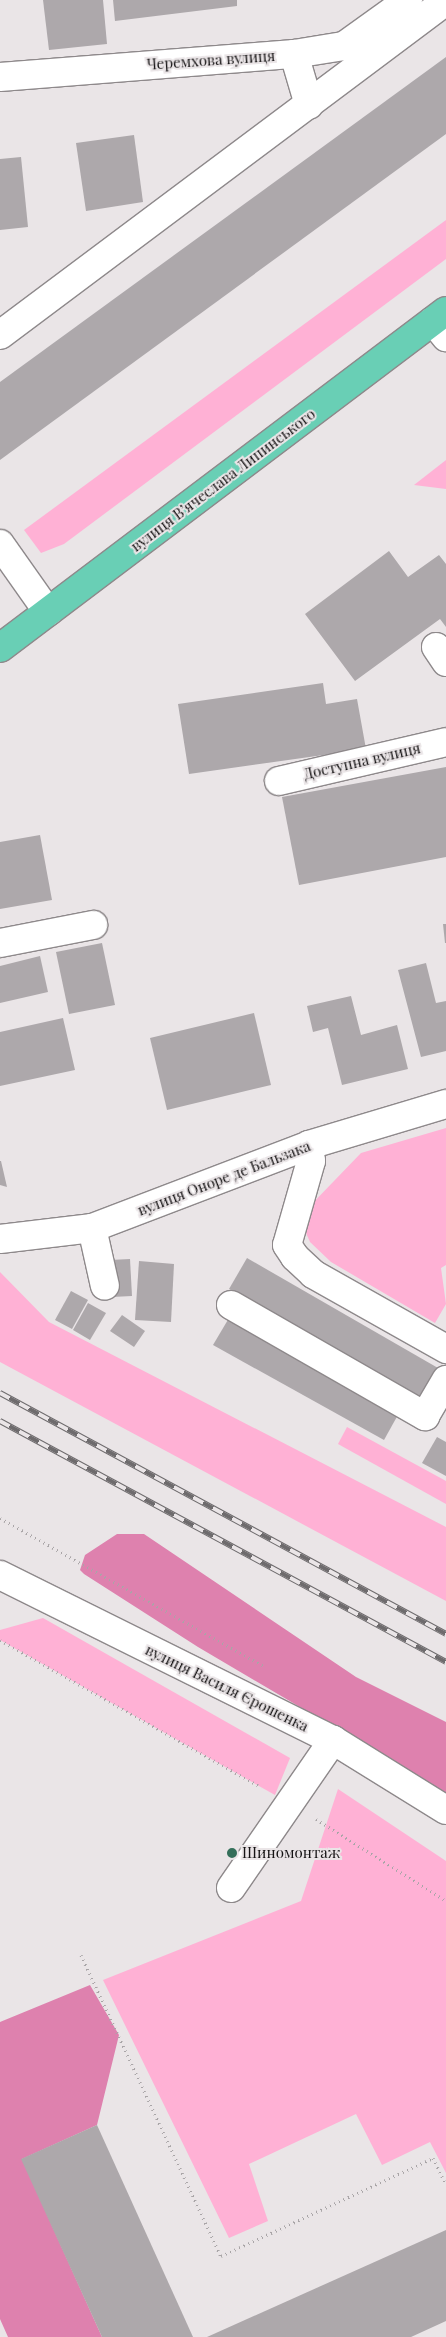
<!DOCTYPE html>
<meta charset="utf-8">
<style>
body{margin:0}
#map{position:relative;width:446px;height:2337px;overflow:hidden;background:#eae5e7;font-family:"Playfair Display",serif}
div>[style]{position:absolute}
.green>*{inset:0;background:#ffb1d5}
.forest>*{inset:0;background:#de81ae}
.building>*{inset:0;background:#ada8ab}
.path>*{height:3px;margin-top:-1.5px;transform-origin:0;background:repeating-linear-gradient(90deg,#a9a5a7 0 1px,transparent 0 5px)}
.roads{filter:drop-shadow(1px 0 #8e898b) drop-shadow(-1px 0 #8e898b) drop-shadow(0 1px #8e898b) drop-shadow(0 -1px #8e898b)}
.minor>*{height:28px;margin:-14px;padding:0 14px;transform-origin:14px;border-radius:14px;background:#fff}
.major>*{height:28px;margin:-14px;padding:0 14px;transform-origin:14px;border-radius:14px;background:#69cfb5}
.rail>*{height:5.5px;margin-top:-2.75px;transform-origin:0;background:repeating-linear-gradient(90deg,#eae5e7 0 11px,#6e6b6d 0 22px);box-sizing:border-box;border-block:1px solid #6e6b6d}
.dots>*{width:14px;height:14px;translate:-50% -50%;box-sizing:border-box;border:2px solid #eae5e7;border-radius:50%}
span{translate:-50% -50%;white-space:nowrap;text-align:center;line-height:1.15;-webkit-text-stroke:4px #eae5e7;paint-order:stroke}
.street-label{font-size:15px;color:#151314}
.poi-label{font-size:15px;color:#151314}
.left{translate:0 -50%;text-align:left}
</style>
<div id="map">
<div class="green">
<div style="clip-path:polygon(446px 220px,446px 259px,64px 544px,41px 553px,24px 530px)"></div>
<div style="clip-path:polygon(446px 460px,446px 489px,414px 485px)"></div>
<div style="clip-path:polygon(446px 1128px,446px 1265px,441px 1268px,446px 1304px,435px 1323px,331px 1262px,310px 1242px,306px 1233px,307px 1209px,361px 1153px)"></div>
<div style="clip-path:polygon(0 1272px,49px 1322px,446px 1527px,446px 1601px,0 1362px)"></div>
<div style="clip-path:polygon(347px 1427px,446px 1481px,446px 1504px,338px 1444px)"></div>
<div style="clip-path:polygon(43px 1618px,290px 1758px,275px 1795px,0 1640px,0 1630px)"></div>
<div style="clip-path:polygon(338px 1789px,446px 1861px,446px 2173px,430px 2142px,382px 2165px,356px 2114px,249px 2164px,268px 2221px,229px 2238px,103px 1980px,301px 1901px)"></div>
</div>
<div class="forest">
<div style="clip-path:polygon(117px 1534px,144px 1534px,356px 1677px,446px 1722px,446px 1793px,198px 1647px,84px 1574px,80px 1570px,85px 1555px)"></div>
<div style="clip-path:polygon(90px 1985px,119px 2035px,97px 2125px,22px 2159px,102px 2337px,8px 2337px,0 2319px,0 2022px)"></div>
</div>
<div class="building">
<div style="clip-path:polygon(43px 0,103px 0,107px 44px,49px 50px)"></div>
<div style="clip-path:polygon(113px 0,237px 0,237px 6px,115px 21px)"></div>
<div style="clip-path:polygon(446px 57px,446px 134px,0 460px,0 382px)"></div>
<div style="clip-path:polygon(134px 135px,143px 202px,86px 211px,76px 143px)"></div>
<div style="clip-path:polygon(21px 157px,28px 227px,0 230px,0 159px)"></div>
<div style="clip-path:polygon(389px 551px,408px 577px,439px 555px,446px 564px,446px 627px,440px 619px,355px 681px,305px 614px)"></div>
<div style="clip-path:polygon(323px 683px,326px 704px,357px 699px,366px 749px,189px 774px,178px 704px)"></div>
<div style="clip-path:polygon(446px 767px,446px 857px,299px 885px,282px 797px)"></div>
<div style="clip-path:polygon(40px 835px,52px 900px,0 909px,0 842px)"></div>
<div style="clip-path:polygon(443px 924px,446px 924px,446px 943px,445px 943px)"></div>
<div style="clip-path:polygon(102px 943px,115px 1005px,69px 1014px,56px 952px)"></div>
<div style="clip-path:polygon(40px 956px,48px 992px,0 1003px,0 966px)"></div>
<div style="clip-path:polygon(426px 963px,436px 1003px,446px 1001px,446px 1051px,421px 1057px,398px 970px)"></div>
<div style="clip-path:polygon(351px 996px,361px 1035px,397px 1025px,408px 1069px,342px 1085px,328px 1028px,313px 1032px,307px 1006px)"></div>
<div style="clip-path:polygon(254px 1013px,271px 1085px,167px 1110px,150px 1038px)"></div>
<div style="clip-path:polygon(63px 1018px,75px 1070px,0 1086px,0 1032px)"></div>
<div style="clip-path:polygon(0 1161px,1px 1161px,7px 1187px,0 1185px)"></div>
<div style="clip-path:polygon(247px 1258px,438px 1368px,419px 1399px,229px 1289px)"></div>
<div style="clip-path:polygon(130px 1259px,132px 1296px,112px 1297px,110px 1260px)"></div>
<div style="clip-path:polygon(139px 1261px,174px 1264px,171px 1322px,135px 1320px)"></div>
<div style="clip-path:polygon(71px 1291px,88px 1300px,72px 1329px,55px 1320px)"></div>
<div style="clip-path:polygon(88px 1303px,106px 1313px,90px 1340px,73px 1330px)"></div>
<div style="clip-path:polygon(122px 1315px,145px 1331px,134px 1347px,110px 1331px)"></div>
<div style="clip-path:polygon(229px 1318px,399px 1413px,384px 1440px,213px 1345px)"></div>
<div style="clip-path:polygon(437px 1437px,446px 1442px,446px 1476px,422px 1463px)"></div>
<div style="clip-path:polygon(97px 2125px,193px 2337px,102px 2337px,21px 2159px)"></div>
<div style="clip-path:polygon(446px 2230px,446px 2321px,411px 2337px,207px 2337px)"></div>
</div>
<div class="path">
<div style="left:0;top:1518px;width:304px;rotate:29.3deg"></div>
<div style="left:0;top:1640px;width:300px;rotate:29.4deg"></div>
<div style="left:316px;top:1819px;width:154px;rotate:32.2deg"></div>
<div style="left:81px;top:1955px;width:332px;rotate:65.1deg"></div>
<div style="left:221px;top:2256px;width:234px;rotate:-24.8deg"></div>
<div style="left:433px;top:2158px;width:30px;rotate:64deg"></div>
</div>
<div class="roads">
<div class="minor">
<div style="left:294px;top:54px;width:53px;rotate:73.6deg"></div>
<div style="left:0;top:77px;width:295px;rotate:-4.5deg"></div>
<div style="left:294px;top:54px;width:51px;rotate:-9.1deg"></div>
<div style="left:344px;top:46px;width:79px;rotate:-35.7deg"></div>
<div style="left:433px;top:321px;width:21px;rotate:51deg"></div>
<div style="left:0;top:335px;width:557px;rotate:-36.83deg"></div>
<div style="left:0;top:544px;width:83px;rotate:54.8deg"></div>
<div style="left:436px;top:647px;width:18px;rotate:56deg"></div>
<div style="left:279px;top:781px;width:171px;rotate:-13.1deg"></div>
<div style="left:0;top:943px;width:95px;rotate:-11deg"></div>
<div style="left:309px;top:1145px;width:16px;rotate:83deg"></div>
<div style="left:311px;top:1161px;width:87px;rotate:105.9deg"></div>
<div style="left:287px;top:1245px;width:14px;rotate:56deg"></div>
<div style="left:295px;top:1257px;width:25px;rotate:43deg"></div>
<div style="left:313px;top:1274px;width:153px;rotate:29.4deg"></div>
<div style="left:92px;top:1228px;width:59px;rotate:77.4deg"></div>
<div style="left:0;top:1239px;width:93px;rotate:-6.8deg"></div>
<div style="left:92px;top:1228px;width:232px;rotate:-20.9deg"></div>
<div style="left:309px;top:1145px;width:143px;rotate:-16.7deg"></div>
<div style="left:231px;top:1305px;width:224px;rotate:29.8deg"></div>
<div style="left:425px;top:1416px;width:42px;rotate:-59.7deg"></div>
<div style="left:0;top:1575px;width:372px;rotate:26.4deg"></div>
<div style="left:333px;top:1740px;width:133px;rotate:31.8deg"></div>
<div style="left:231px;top:1888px;width:180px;rotate:-55.4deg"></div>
</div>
<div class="major">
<div style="left:0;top:648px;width:559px;rotate:-37.07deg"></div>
</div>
</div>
<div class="rail">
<div style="left:0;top:1393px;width:507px;rotate:28.38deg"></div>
<div style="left:0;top:1421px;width:507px;rotate:28.38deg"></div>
</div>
<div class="dots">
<div style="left:232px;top:1853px;background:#346f5a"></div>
</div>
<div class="street-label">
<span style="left:211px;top:60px;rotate:-4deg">Черемхова вулиця</span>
<span style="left:223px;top:480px;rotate:-37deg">вулиця Вʼячеслава Липинського</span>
<span style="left:362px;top:761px;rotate:-13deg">Доступна вулиця</span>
<span style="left:224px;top:1178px;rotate:-21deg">вулиця Оноре де Бальзака</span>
<span style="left:227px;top:1688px;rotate:26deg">вулиця Василя Єрошенка</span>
</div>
<div class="poi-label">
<span class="left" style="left:242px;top:1853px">Шиномонтаж</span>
</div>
</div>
